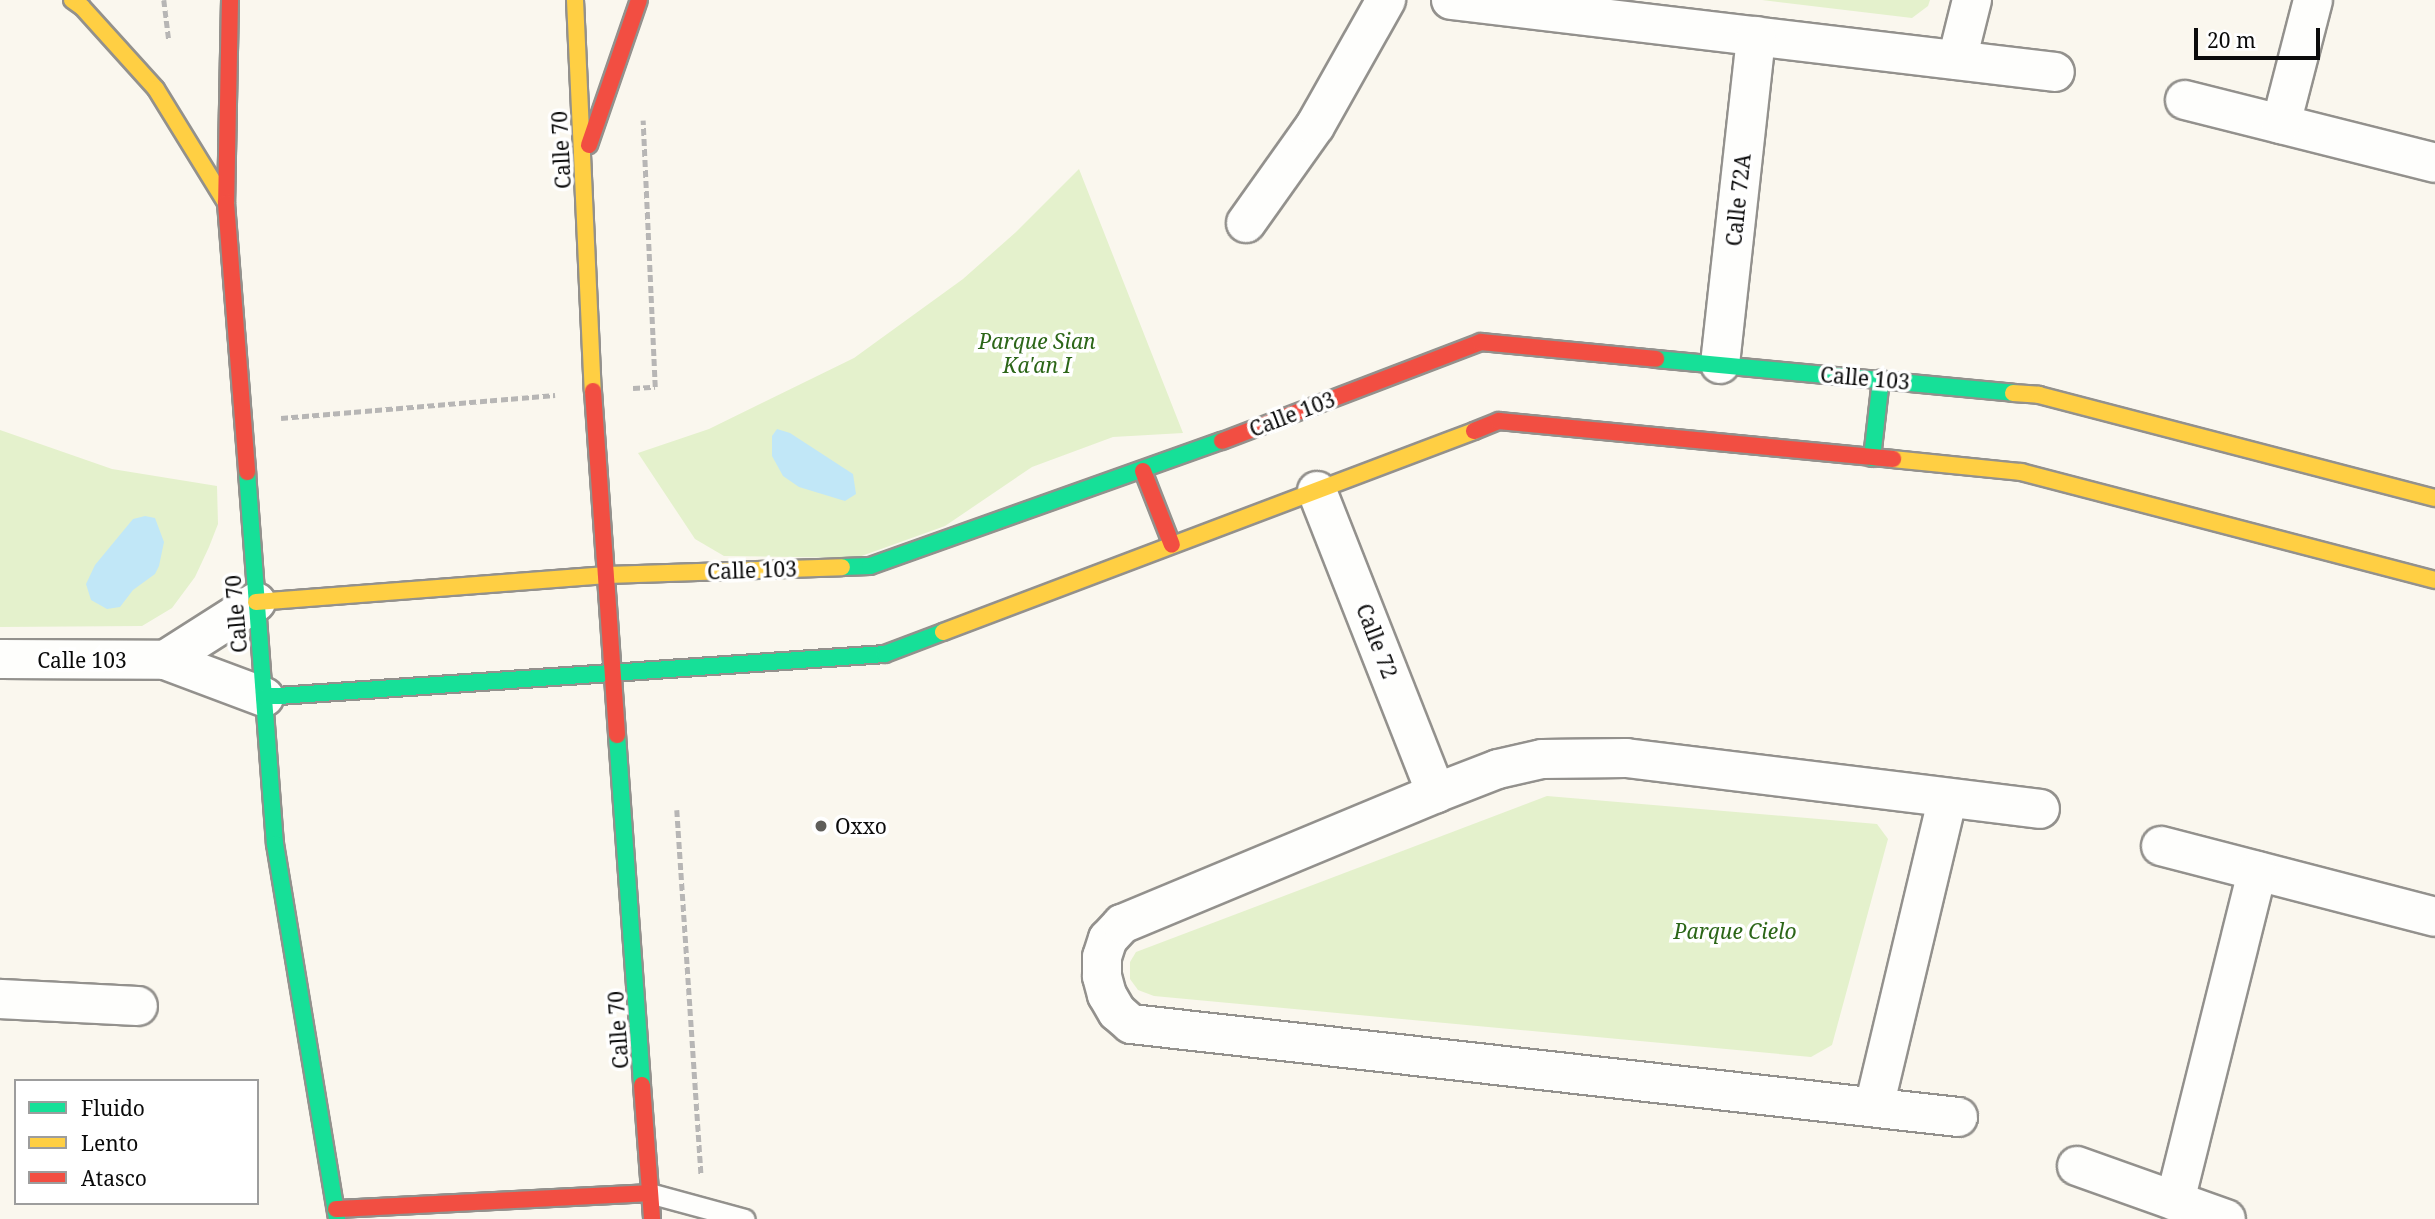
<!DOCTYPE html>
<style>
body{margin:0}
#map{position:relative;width:2435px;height:1219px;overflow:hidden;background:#faf7ee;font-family:"Noto Serif",serif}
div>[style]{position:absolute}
.green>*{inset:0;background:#e4f1cc}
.water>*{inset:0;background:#c1e7f7}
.path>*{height:4.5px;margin-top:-2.25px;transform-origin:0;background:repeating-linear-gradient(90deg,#b7b6b5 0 7px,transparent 0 10.5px)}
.roads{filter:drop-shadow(2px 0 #93918d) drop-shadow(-2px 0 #93918d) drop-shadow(0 2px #93918d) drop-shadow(0 -2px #93918d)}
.lane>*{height:19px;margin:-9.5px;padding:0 9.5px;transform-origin:9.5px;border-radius:9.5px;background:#fefefc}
.street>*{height:38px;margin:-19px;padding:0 19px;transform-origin:19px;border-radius:19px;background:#fefefc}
.fast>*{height:16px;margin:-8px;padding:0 8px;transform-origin:8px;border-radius:8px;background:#16e098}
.slow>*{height:16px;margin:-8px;padding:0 8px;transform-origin:8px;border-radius:8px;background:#ffcf43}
.jam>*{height:16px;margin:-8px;padding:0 8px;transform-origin:8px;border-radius:8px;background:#f24e42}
.dots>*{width:19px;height:19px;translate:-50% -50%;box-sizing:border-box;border:4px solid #fff;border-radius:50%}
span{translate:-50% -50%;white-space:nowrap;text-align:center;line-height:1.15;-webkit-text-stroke:7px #fff;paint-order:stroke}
.street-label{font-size:21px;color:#0b0b0b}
.park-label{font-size:21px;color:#2c6618;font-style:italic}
.poi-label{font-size:21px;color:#0b0b0b}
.left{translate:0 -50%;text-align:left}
.legend{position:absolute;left:14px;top:1079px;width:245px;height:126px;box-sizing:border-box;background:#fff;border:2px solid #9d9d9d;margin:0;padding:9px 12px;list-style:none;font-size:21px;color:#0b0b0b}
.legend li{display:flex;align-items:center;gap:14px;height:35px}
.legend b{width:35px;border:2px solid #9d9d9d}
.scale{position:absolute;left:2194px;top:28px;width:126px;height:32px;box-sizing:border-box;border:4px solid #0b0b0b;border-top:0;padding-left:9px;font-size:21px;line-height:24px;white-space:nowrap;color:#0b0b0b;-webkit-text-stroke:5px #fff;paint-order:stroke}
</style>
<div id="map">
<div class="green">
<div style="clip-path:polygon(1762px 0,1930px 0,1928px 6px,1912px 18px)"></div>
<div style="clip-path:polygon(1079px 169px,1183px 433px,1113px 437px,1032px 467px,945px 526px,856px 558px,724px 556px,695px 539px,638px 453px,709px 429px,854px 358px,963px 279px,1016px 232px)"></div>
<div style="clip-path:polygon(0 430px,112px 469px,217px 486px,218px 524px,209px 547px,195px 577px,172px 608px,142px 626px,0 627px)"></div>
<div style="clip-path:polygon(1547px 796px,1877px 824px,1888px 839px,1832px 1045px,1811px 1057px,1154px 996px,1138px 990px,1130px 979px,1130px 962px,1136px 952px)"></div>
</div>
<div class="water">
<div style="clip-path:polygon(777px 429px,790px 433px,853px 474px,856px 494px,845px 501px,799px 487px,783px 476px,772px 456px,772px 436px)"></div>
<div style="clip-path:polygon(145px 516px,155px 518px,164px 542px,159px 566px,155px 574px,133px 590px,120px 607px,107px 609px,91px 600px,86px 584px,95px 565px,133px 519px)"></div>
</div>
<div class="path">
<div style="left:164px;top:0;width:41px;rotate:83deg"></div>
<div style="left:633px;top:388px;width:22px;rotate:-3deg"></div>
<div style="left:655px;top:387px;width:267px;rotate:-92.6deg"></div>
<div style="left:281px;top:418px;width:275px;rotate:-4.8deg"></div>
<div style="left:677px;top:810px;width:367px;rotate:86.2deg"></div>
</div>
<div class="roads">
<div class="lane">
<div style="left:649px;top:1193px;width:99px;rotate:15.2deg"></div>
</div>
<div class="street">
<div style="left:1451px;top:0;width:608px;rotate:6.8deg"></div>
<div style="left:1957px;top:60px;width:62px;rotate:-76deg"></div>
<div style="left:2185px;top:100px;width:258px;rotate:14.1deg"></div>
<div style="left:2281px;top:124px;width:128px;rotate:-75.5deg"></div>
<div style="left:1246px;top:223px;width:119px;rotate:-54.6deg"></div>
<div style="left:1315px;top:126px;width:145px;rotate:-60.6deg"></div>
<div style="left:1720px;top:364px;width:330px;rotate:-83.7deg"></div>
<div style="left:1317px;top:491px;width:325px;rotate:68.5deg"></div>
<div style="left:0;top:659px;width:165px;rotate:0.3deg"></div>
<div style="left:165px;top:660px;width:106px;rotate:20.5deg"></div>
<div style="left:165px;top:660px;width:108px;rotate:-32.5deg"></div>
<div style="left:2161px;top:846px;width:283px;rotate:14.5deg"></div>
<div style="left:0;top:999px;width:138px;rotate:2.9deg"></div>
<div style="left:1874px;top:1107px;width:316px;rotate:-76.6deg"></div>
<div style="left:1958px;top:1117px;width:832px;rotate:-173.58deg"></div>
<div style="left:1131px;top:1024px;width:18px;rotate:-139deg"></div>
<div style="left:1117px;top:1012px;width:20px;rotate:-120deg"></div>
<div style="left:1107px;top:995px;width:20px;rotate:-105deg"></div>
<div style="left:1102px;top:976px;width:19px;rotate:-90deg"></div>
<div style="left:1102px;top:957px;width:19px;rotate:-72deg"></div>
<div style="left:1108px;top:939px;width:21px;rotate:-47deg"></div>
<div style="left:1122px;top:924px;width:340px;rotate:-22.6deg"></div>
<div style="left:1436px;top:793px;width:66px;rotate:-21.2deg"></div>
<div style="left:1498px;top:769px;width:45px;rotate:-12.8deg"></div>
<div style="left:1542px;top:759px;width:84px;rotate:-0.7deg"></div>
<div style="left:1626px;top:758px;width:417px;rotate:7deg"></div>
<div style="left:2077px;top:1166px;width:158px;rotate:19.6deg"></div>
<div style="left:2175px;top:1201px;width:340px;rotate:-76deg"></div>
</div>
<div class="fast">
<div style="left:1656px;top:359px;width:359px;rotate:5.4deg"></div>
<div style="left:1872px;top:458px;width:80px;rotate:-83.5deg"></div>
<div style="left:247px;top:472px;width:373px;rotate:85.7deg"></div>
<div style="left:275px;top:844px;width:380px;rotate:80.6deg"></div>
<div style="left:842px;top:567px;width:28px;rotate:-2deg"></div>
<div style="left:870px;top:566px;width:374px;rotate:-19.6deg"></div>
<div style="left:264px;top:697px;width:622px;rotate:-3.96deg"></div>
<div style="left:885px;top:654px;width:62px;rotate:-20.8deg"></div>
<div style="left:617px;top:735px;width:351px;rotate:85.9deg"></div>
</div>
<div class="slow">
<div style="left:72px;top:0;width:12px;rotate:35deg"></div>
<div style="left:82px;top:7px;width:110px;rotate:47.9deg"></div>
<div style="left:156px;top:89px;width:134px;rotate:58.4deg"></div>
<div style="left:575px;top:0;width:391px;rotate:87.4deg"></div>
<div style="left:2013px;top:393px;width:26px;rotate:4deg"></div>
<div style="left:2039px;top:395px;width:409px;rotate:14.6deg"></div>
<div style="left:1893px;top:459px;width:129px;rotate:5.8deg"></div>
<div style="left:2021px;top:472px;width:428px;rotate:14.6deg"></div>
<div style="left:256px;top:602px;width:352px;rotate:-4.4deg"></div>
<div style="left:607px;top:575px;width:235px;rotate:-1.9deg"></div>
<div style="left:943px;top:632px;width:568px;rotate:-20.73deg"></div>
</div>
<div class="jam">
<div style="left:230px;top:0;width:203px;rotate:91.1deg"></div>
<div style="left:226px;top:203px;width:270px;rotate:85.5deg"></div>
<div style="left:589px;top:145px;width:153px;rotate:-71deg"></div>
<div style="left:593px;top:391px;width:345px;rotate:86deg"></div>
<div style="left:1474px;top:431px;width:27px;rotate:-22deg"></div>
<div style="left:1499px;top:421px;width:396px;rotate:5.5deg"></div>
<div style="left:1222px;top:441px;width:277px;rotate:-20.9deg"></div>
<div style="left:1481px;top:342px;width:176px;rotate:5.5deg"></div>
<div style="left:1143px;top:471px;width:79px;rotate:68.6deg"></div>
<div style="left:642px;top:1085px;width:134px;rotate:85.7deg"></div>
<div style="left:336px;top:1209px;width:313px;rotate:-2.9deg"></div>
</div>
</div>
<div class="dots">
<div style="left:821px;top:826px;background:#5f5e5a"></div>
</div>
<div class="street-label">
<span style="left:561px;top:150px;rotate:-93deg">Calle 70</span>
<span style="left:1738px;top:200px;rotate:-84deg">Calle 72A</span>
<span style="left:1865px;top:378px;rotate:5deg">Calle 103</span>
<span style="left:1292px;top:414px;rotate:-21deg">Calle 103</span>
<span style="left:752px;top:570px;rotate:-2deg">Calle 103</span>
<span style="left:236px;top:614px;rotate:-95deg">Calle 70</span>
<span style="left:1377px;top:641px;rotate:69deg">Calle 72</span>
<span style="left:82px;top:660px">Calle 103</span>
<span style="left:618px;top:1030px;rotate:-94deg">Calle 70</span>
</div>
<div class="park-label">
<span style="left:1037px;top:353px">Parque Sian<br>Ka'an I</span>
<span style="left:1735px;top:931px">Parque Cielo</span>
</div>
<div class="poi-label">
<span class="left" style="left:835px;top:826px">Oxxo</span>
</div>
<ul class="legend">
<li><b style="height:9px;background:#16e098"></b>Fluido</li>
<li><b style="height:9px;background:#ffcf43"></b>Lento</li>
<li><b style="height:9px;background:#f24e42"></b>Atasco</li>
</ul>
<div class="scale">20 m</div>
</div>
